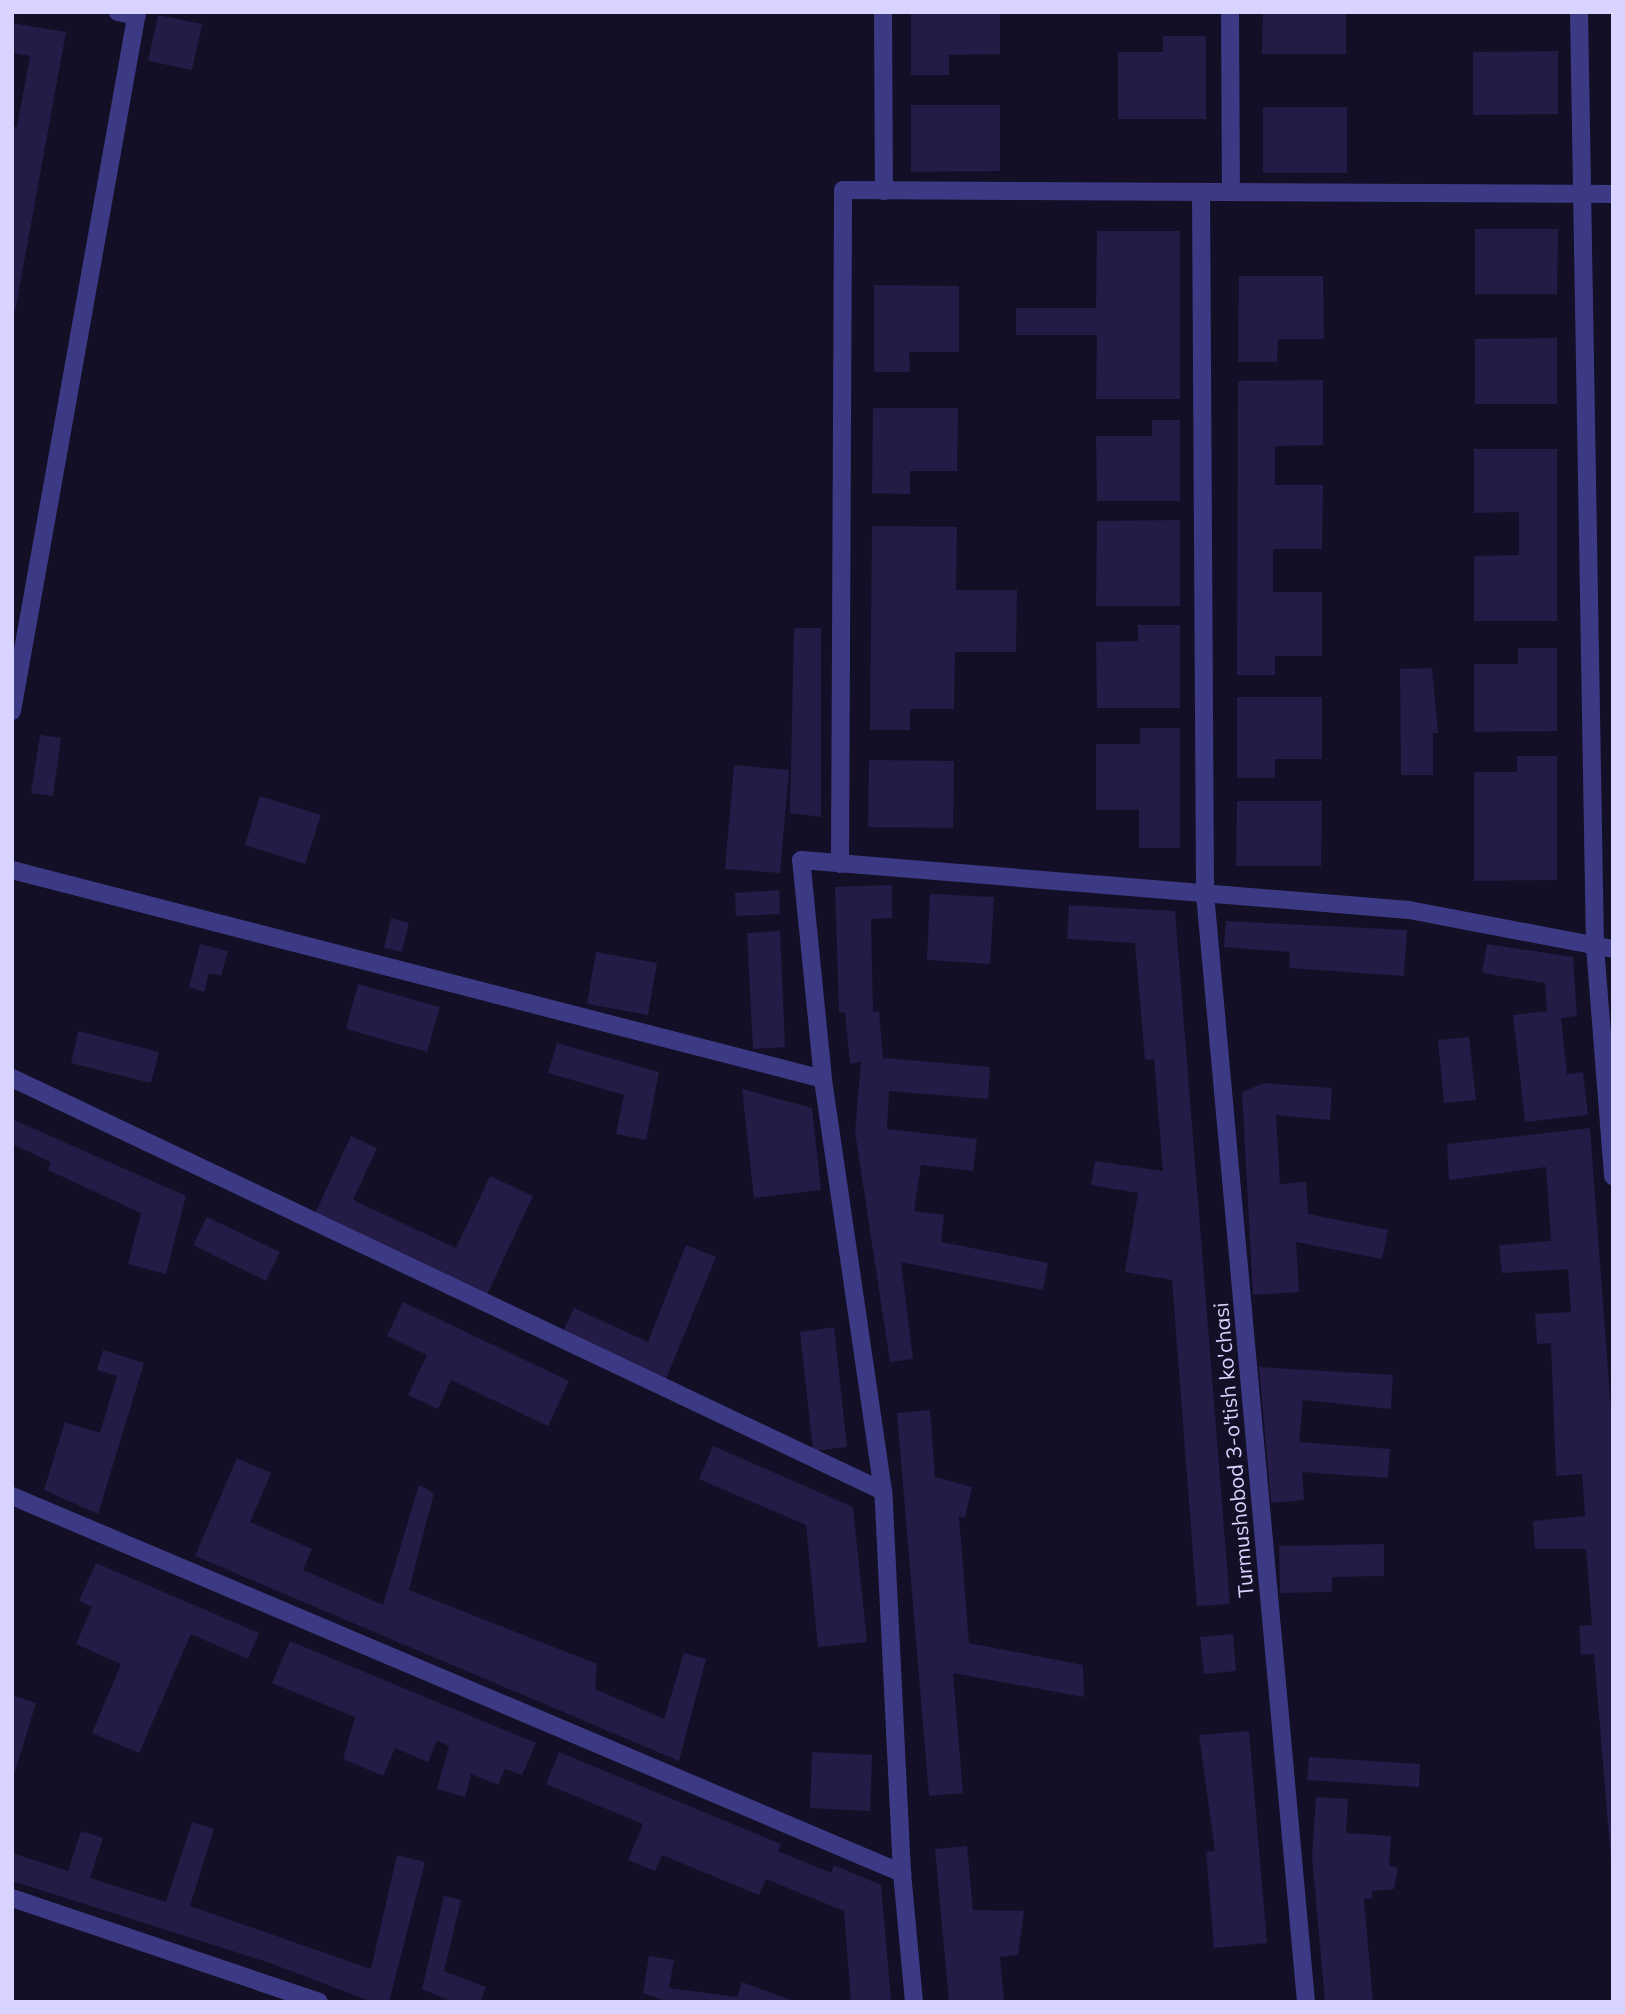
<!DOCTYPE html>
<style>
body{margin:0}
#map{position:relative;width:1625px;height:2014px;overflow:hidden;background:#130f26;font-family:Mulish,sans-serif}
div>[style]{position:absolute}
.building>*{inset:0;background:#241b47}
.minor>*{height:18px;margin:-9px;padding:0 9px;transform-origin:9px;border-radius:9px;background:#3d3a85}
span{translate:-50% -50%;white-space:nowrap;text-align:center;line-height:1.15;-webkit-text-stroke:5px #130f26;paint-order:stroke}
.street-label{font-size:21px;color:#d9d4ff}
.frame{position:absolute;inset:0;border:14px solid #d9d4ff;pointer-events:none}
</style>
<div id="map">
<div class="building">
<div style="clip-path:polygon(911px 12px,1000px 12px,1000px 54px,949px 55px,949px 75px,911px 75px)"></div>
<div style="clip-path:polygon(1263px 12px,1346px 12px,1346px 54px,1262px 54px)"></div>
<div style="clip-path:polygon(158px 15px,202px 24px,192px 70px,148px 61px)"></div>
<div style="clip-path:polygon(12px 23px,66px 32px,14px 317px,12px 127px,17px 127px,30px 56px,12px 53px)"></div>
<div style="clip-path:polygon(1163px 36px,1206px 36px,1206px 119px,1118px 119px,1118px 52px,1163px 52px)"></div>
<div style="clip-path:polygon(1558px 51px,1558px 114px,1473px 115px,1473px 52px)"></div>
<div style="clip-path:polygon(911px 105px,1000px 105px,1000px 171px,911px 172px)"></div>
<div style="clip-path:polygon(1263px 107px,1347px 107px,1347px 173px,1263px 173px)"></div>
<div style="clip-path:polygon(1475px 229px,1558px 229px,1557px 294px,1475px 294px)"></div>
<div style="clip-path:polygon(1097px 231px,1180px 231px,1180px 399px,1096px 399px,1097px 335px,1016px 335px,1016px 308px,1096px 308px)"></div>
<div style="clip-path:polygon(1239px 276px,1323px 276px,1324px 339px,1278px 339px,1277px 362px,1238px 362px)"></div>
<div style="clip-path:polygon(874px 285px,959px 286px,959px 352px,909px 352px,910px 372px,874px 372px)"></div>
<div style="clip-path:polygon(1557px 338px,1557px 404px,1475px 404px,1475px 339px)"></div>
<div style="clip-path:polygon(1323px 380px,1323px 445px,1275px 446px,1275px 485px,1323px 485px,1322px 549px,1273px 549px,1273px 592px,1322px 592px,1322px 656px,1275px 656px,1275px 675px,1237px 675px,1238px 381px)"></div>
<div style="clip-path:polygon(873px 408px,958px 408px,957px 471px,910px 471px,910px 494px,872px 493px)"></div>
<div style="clip-path:polygon(1152px 420px,1180px 420px,1180px 501px,1097px 501px,1096px 436px,1152px 436px)"></div>
<div style="clip-path:polygon(1474px 449px,1557px 449px,1557px 621px,1474px 621px,1474px 556px,1519px 555px,1519px 512px,1474px 513px)"></div>
<div style="clip-path:polygon(1180px 520px,1180px 606px,1096px 606px,1097px 521px)"></div>
<div style="clip-path:polygon(872px 526px,957px 527px,956px 590px,1017px 590px,1016px 652px,955px 652px,954px 709px,910px 709px,910px 730px,870px 730px)"></div>
<div style="clip-path:polygon(1138px 625px,1180px 625px,1180px 708px,1097px 708px,1096px 642px,1138px 641px)"></div>
<div style="clip-path:polygon(794px 628px,821px 628px,821px 817px,790px 813px)"></div>
<div style="clip-path:polygon(1518px 648px,1557px 648px,1557px 731px,1474px 732px,1474px 664px,1518px 664px)"></div>
<div style="clip-path:polygon(1432px 668px,1438px 733px,1433px 733px,1433px 775px,1401px 775px,1400px 669px)"></div>
<div style="clip-path:polygon(1237px 697px,1322px 697px,1322px 759px,1275px 759px,1275px 778px,1237px 778px)"></div>
<div style="clip-path:polygon(1140px 728px,1180px 728px,1180px 848px,1139px 848px,1139px 810px,1096px 810px,1096px 744px,1140px 744px)"></div>
<div style="clip-path:polygon(40px 735px,61px 738px,53px 796px,31px 793px)"></div>
<div style="clip-path:polygon(1517px 756px,1557px 756px,1557px 880px,1474px 881px,1474px 772px,1517px 772px)"></div>
<div style="clip-path:polygon(869px 760px,954px 761px,953px 828px,868px 827px)"></div>
<div style="clip-path:polygon(734px 765px,789px 770px,780px 873px,725px 869px)"></div>
<div style="clip-path:polygon(260px 796px,321px 815px,305px 864px,245px 845px)"></div>
<div style="clip-path:polygon(1237px 801px,1322px 801px,1321px 866px,1236px 866px)"></div>
<div style="clip-path:polygon(892px 885px,892px 918px,871px 919px,873px 1012px,879px 1011px,883px 1058px,990px 1067px,988px 1099px,889px 1091px,887px 1129px,977px 1139px,973px 1171px,921px 1165px,914px 1211px,944px 1215px,941px 1242px,1048px 1263px,1043px 1290px,901px 1262px,913px 1359px,890px 1362px,855px 1132px,861px 1062px,850px 1064px,845px 1013px,839px 1012px,835px 887px)"></div>
<div style="clip-path:polygon(779px 890px,780px 914px,736px 916px,735px 893px)"></div>
<div style="clip-path:polygon(930px 894px,994px 897px,990px 964px,927px 960px)"></div>
<div style="clip-path:polygon(1069px 905px,1175px 911px,1230px 1604px,1197px 1606px,1172px 1280px,1125px 1272px,1138px 1193px,1091px 1185px,1095px 1161px,1163px 1171px,1154px 1059px,1145px 1060px,1135px 943px,1067px 939px)"></div>
<div style="clip-path:polygon(391px 918px,409px 923px,402px 952px,384px 948px)"></div>
<div style="clip-path:polygon(1226px 921px,1407px 930px,1404px 976px,1289px 968px,1290px 952px,1224px 947px)"></div>
<div style="clip-path:polygon(780px 931px,785px 1047px,753px 1049px,747px 933px)"></div>
<div style="clip-path:polygon(200px 944px,228px 951px,221px 976px,209px 973px,204px 992px,189px 987px)"></div>
<div style="clip-path:polygon(1487px 944px,1573px 957px,1577px 1016px,1561px 1018px,1567px 1074px,1583px 1072px,1588px 1115px,1525px 1122px,1513px 1015px,1547px 1011px,1545px 983px,1482px 973px)"></div>
<div style="clip-path:polygon(596px 952px,657px 963px,648px 1015px,587px 1004px)"></div>
<div style="clip-path:polygon(358px 984px,440px 1007px,427px 1052px,346px 1029px)"></div>
<div style="clip-path:polygon(78px 1031px,159px 1052px,151px 1083px,71px 1063px)"></div>
<div style="clip-path:polygon(1469px 1037px,1476px 1100px,1444px 1103px,1438px 1040px)"></div>
<div style="clip-path:polygon(557px 1043px,659px 1072px,646px 1140px,616px 1134px,624px 1095px,548px 1073px)"></div>
<div style="clip-path:polygon(1264px 1083px,1332px 1088px,1330px 1120px,1276px 1115px,1280px 1184px,1306px 1182px,1308px 1214px,1388px 1230px,1382px 1259px,1296px 1242px,1299px 1292px,1253px 1295px,1242px 1092px)"></div>
<div style="clip-path:polygon(742px 1089px,812px 1108px,821px 1190px,754px 1198px)"></div>
<div style="clip-path:polygon(12px 1119px,186px 1196px,166px 1274px,128px 1264px,141px 1213px,48px 1170px,51px 1162px,12px 1144px)"></div>
<div style="clip-path:polygon(1590px 1128px,1613px 1438px,1611px 1862px,1594px 1654px,1581px 1655px,1579px 1626px,1592px 1625px,1586px 1549px,1535px 1549px,1533px 1521px,1585px 1516px,1582px 1474px,1556px 1476px,1551px 1343px,1537px 1344px,1535px 1314px,1571px 1312px,1568px 1269px,1502px 1273px,1499px 1245px,1551px 1241px,1546px 1167px,1449px 1180px,1447px 1144px)"></div>
<div style="clip-path:polygon(351px 1136px,377px 1148px,353px 1200px,456px 1248px,490px 1176px,533px 1196px,484px 1301px,312px 1220px)"></div>
<div style="clip-path:polygon(207px 1217px,280px 1252px,266px 1281px,193px 1245px)"></div>
<div style="clip-path:polygon(686px 1245px,716px 1257px,663px 1386px,560px 1338px,574px 1308px,648px 1342px)"></div>
<div style="clip-path:polygon(403px 1302px,569px 1381px,548px 1426px,451px 1380px,438px 1409px,408px 1395px,427px 1355px,387px 1336px)"></div>
<div style="clip-path:polygon(834px 1327px,847px 1447px,813px 1451px,800px 1332px)"></div>
<div style="clip-path:polygon(103px 1350px,144px 1363px,98px 1514px,44px 1490px,65px 1422px,100px 1433px,117px 1376px,97px 1370px)"></div>
<div style="clip-path:polygon(1259px 1367px,1393px 1375px,1391px 1409px,1303px 1400px,1299px 1442px,1390px 1449px,1388px 1478px,1302px 1472px,1304px 1500px,1271px 1503px)"></div>
<div style="clip-path:polygon(930px 1410px,935px 1477px,972px 1487px,965px 1518px,959px 1516px,969px 1643px,1083px 1665px,1084px 1697px,953px 1673px,963px 1793px,929px 1796px,897px 1413px)"></div>
<div style="clip-path:polygon(713px 1446px,853px 1507px,867px 1642px,818px 1647px,806px 1525px,699px 1479px)"></div>
<div style="clip-path:polygon(237px 1458px,271px 1473px,250px 1522px,312px 1549px,303px 1570px,383px 1605px,419px 1485px,434px 1493px,409px 1590px,597px 1664px,595px 1689px,664px 1719px,684px 1653px,706px 1659px,679px 1761px,195px 1556px)"></div>
<div style="clip-path:polygon(1384px 1544px,1384px 1576px,1332px 1577px,1332px 1592px,1280px 1593px,1279px 1546px)"></div>
<div style="clip-path:polygon(96px 1563px,259px 1633px,248px 1659px,191px 1634px,139px 1753px,92px 1733px,121px 1664px,76px 1644px,92px 1607px,79px 1601px)"></div>
<div style="clip-path:polygon(1233px 1634px,1236px 1671px,1204px 1674px,1200px 1637px)"></div>
<div style="clip-path:polygon(290px 1641px,536px 1743px,522px 1775px,505px 1769px,498px 1785px,471px 1774px,465px 1797px,437px 1789px,449px 1746px,437px 1741px,428px 1762px,395px 1748px,383px 1776px,343px 1759px,355px 1717px,272px 1683px)"></div>
<div style="clip-path:polygon(12px 1695px,36px 1703px,13px 1778px,12px 1778px)"></div>
<div style="clip-path:polygon(1249px 1731px,1267px 1943px,1214px 1948px,1206px 1852px,1215px 1851px,1199px 1735px)"></div>
<div style="clip-path:polygon(559px 1752px,781px 1844px,778px 1851px,831px 1873px,834px 1865px,881px 1885px,891px 2000px,851px 2002px,844px 1911px,766px 1879px,759px 1895px,662px 1855px,655px 1871px,628px 1860px,643px 1824px,546px 1784px)"></div>
<div style="clip-path:polygon(812px 1752px,872px 1755px,870px 1811px,810px 1808px)"></div>
<div style="clip-path:polygon(1309px 1757px,1420px 1764px,1419px 1787px,1307px 1780px)"></div>
<div style="clip-path:polygon(1316px 1797px,1348px 1799px,1346px 1833px,1391px 1836px,1389px 1866px,1398px 1867px,1394px 1889px,1372px 1891px,1373px 1898px,1364px 1899px,1373px 2002px,1325px 2002px,1312px 1856px)"></div>
<div style="clip-path:polygon(192px 1822px,214px 1829px,190px 1906px,371px 1969px,397px 1855px,425px 1862px,389px 2002px,372px 2002px,270px 1963px,12px 1881px,12px 1853px,68px 1871px,81px 1831px,103px 1838px,90px 1878px,166px 1902px)"></div>
<div style="clip-path:polygon(967px 1846px,973px 1910px,1024px 1911px,1018px 1955px,1000px 1957px,1004px 2002px,949px 2002px,935px 1849px)"></div>
<div style="clip-path:polygon(444px 1896px,461px 1900px,444px 1971px,486px 1987px,480px 2002px,453px 2002px,422px 1989px)"></div>
<div style="clip-path:polygon(649px 1956px,674px 1960px,669px 1988px,737px 1997px,742px 1982px,796px 2002px,668px 2002px,643px 1993px)"></div>
</div>
<div class="minor">
<div style="left:118px;top:12px;width:19px;rotate:12deg"></div>
<div style="left:883px;top:12px;width:179px;rotate:89.7deg"></div>
<div style="left:1230px;top:12px;width:180px;rotate:89.7deg"></div>
<div style="left:1579px;top:12px;width:934px;rotate:89.02deg"></div>
<div style="left:1595px;top:946px;width:231px;rotate:85.5deg"></div>
<div style="left:1201px;top:192px;width:702px;rotate:89.67deg"></div>
<div style="left:1205px;top:894px;width:1113px;rotate:84.79deg"></div>
<div style="left:12px;top:711px;width:710px;rotate:-79.86deg"></div>
<div style="left:840px;top:864px;width:674px;rotate:-89.74deg"></div>
<div style="left:843px;top:190px;width:770px;rotate:0.3deg"></div>
<div style="left:12px;top:870px;width:837px;rotate:14.45deg"></div>
<div style="left:12px;top:1078px;width:964px;rotate:25.37deg"></div>
<div style="left:12px;top:1496px;width:967px;rotate:22.96deg"></div>
<div style="left:12px;top:1898px;width:324px;rotate:18.7deg"></div>
<div style="left:914px;top:2002px;width:130px;rotate:-95.3deg"></div>
<div style="left:902px;top:1873px;width:382px;rotate:-92.8deg"></div>
<div style="left:883px;top:1491px;width:416px;rotate:-98.3deg"></div>
<div style="left:823px;top:1079px;width:220px;rotate:-95.7deg"></div>
<div style="left:801px;top:860px;width:610px;rotate:4.7deg"></div>
<div style="left:1409px;top:910px;width:208px;rotate:10.8deg"></div>
</div>
<div class="street-label">
<span style="left:1233px;top:1450px;rotate:-95deg">Turmushobod 3-o'tish ko'chasi</span>
</div>
<div class="frame"></div>
</div>
